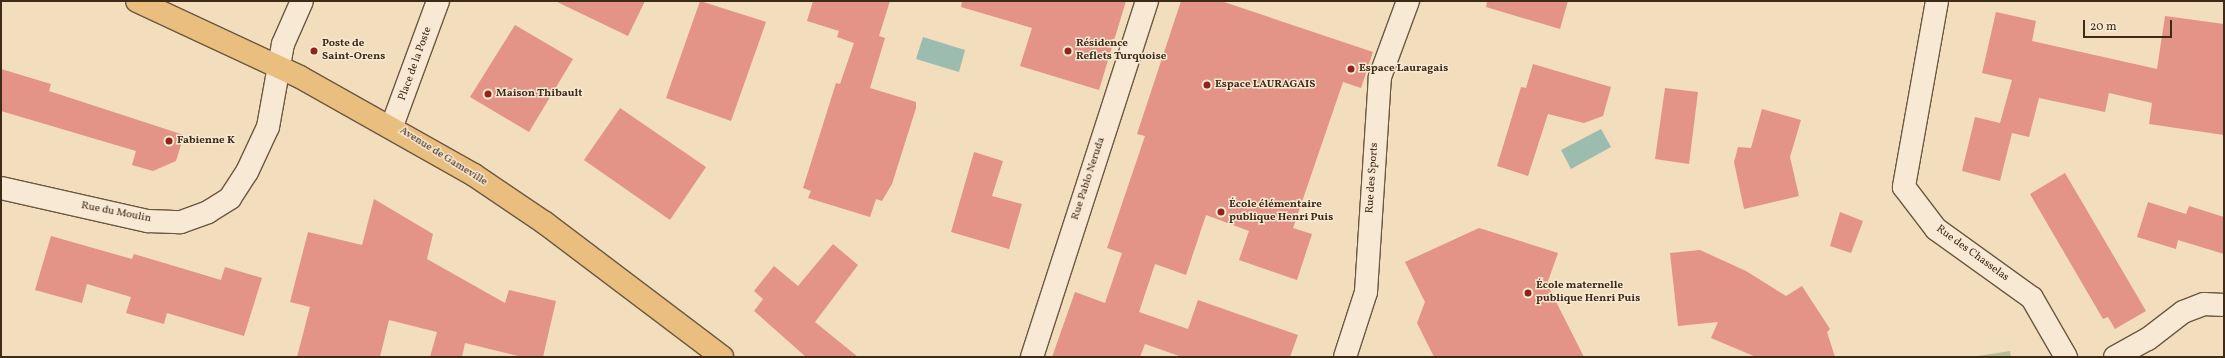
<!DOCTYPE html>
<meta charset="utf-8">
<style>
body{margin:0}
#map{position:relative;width:2225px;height:358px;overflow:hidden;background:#f2ddbd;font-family:Vollkorn,serif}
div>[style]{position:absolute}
.green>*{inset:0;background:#b6c294}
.water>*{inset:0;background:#9bbcaf}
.building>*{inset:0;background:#e49387}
.roads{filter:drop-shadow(1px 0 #6b5840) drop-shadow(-1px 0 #6b5840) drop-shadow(0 1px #6b5840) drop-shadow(0 -1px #6b5840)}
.minor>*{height:22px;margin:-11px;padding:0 11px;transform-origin:11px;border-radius:11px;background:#f7e9d4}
.primary>*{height:22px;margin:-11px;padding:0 11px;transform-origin:11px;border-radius:11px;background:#e9be7e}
.dots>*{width:11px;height:11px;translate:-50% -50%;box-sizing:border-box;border:2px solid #f7e9d4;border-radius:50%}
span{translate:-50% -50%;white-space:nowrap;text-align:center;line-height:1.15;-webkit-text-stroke:3px #f7e9d4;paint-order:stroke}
.poi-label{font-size:11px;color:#3e2b17;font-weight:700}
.left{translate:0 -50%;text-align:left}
.street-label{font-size:11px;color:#3e2b17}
.frame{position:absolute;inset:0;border:2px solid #3e2b17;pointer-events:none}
.scale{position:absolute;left:2083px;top:20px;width:89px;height:18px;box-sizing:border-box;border:2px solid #3e2b17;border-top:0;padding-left:5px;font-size:12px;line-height:14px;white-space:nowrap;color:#3e2b17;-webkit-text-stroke:3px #f7e9d4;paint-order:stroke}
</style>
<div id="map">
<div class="green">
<div style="clip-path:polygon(2010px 351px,2011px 357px,1971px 357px)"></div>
</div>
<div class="water">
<div style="clip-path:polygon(923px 37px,965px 50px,959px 72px,916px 59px)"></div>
<div style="clip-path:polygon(1601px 129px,1611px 147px,1571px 169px,1561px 150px)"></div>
</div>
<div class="building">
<div style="clip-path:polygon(555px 1px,645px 1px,628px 36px)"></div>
<div style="clip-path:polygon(700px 1px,766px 22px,731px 121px,666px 98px)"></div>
<div style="clip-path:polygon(813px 1px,890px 1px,879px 36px,885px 38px,870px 88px,916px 102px,916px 108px,892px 184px,882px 201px,876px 199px,870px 217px,808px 198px,811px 191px,803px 188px,836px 83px,840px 84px,854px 43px,837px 37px,839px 31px,807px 21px)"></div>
<div style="clip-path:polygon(962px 1px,1126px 1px,1099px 90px,1020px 66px,1032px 28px,961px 7px)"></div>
<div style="clip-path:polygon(1181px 1px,1221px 1px,1373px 52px,1361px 88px,1343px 82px,1293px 228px,1312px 234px,1297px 280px,1239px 260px,1249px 231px,1206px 215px,1186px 275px,1155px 264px,1139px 312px,1188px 329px,1198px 300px,1298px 335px,1290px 357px,1182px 357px,1145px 344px,1140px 357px,1052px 357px,1075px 292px,1105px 303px,1122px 253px,1107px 248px,1145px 136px,1137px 134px)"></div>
<div style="clip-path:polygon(1487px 1px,1568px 1px,1560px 29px,1486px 7px)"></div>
<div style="clip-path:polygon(1996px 12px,2036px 21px,2032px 41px,2157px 69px,2165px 16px,2224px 24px,2224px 135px,2149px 124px,2152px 103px,2109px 93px,2105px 112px,2039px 98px,2029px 137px,2012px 133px,2000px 181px,1962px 171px,1975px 117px,2000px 123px,2012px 80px,1982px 73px)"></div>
<div style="clip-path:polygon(515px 25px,573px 59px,529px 132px,470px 97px)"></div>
<div style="clip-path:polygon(1533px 64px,1611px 87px,1603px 116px,1584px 123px,1548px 114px,1528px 176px,1497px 166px,1521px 87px,1526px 88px)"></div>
<div style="clip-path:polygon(1px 69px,51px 84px,49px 91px,184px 135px,176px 161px,153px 171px,132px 165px,136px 151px,1px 111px)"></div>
<div style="clip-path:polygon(1665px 88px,1698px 92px,1689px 164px,1655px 159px)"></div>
<div style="clip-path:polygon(620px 108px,706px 167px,670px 220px,584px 160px)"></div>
<div style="clip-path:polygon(1762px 109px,1801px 120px,1790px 157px,1799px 196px,1744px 209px,1734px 162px,1738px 147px,1751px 148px)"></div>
<div style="clip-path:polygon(974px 152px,1003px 161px,992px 196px,1022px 204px,1009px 249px,951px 232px)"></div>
<div style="clip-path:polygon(2065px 173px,2146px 311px,2115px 329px,2108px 317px,2103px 319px,2030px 194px)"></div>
<div style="clip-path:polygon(374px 199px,433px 234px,427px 259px,505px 303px,509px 290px,556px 301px,543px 357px,522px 357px,465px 343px,462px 357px,430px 357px,437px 332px,389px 320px,380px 357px,297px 357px,310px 307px,290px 302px,308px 232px,362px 245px)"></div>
<div style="clip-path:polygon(2148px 202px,2186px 214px,2189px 206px,2224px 217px,2224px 254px,2178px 240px,2176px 249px,2137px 237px)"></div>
<div style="clip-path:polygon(1840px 212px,1863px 221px,1851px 253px,1830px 246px)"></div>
<div style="clip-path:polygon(1479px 228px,1558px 253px,1547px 284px,1584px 357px,1434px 357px,1417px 323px,1425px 302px,1405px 262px)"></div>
<div style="clip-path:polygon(51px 236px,132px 259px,134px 254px,221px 280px,225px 267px,262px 278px,244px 336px,167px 313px,164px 324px,126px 313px,131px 297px,87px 284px,82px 303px,35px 290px)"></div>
<div style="clip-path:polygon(833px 244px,858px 265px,815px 322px,858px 357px,806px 357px,754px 311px,763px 299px,754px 291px,774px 266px,798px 286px)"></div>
<div style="clip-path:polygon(1700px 250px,1746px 271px,1786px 296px,1802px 286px,1830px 329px,1827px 332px,1835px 357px,1756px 357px,1711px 338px,1718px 322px,1678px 326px,1670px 253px)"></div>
</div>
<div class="roads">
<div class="minor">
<div style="left:1937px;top:1px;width:189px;rotate:100.1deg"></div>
<div style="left:1904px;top:187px;width:53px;rotate:52.7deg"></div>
<div style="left:1936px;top:229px;width:118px;rotate:35.7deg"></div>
<div style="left:2032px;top:298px;width:68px;rotate:60deg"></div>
<div style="left:392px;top:126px;width:133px;rotate:-69.8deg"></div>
<div style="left:1px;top:188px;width:151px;rotate:12.7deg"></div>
<div style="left:148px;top:221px;width:33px;rotate:2deg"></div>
<div style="left:181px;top:222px;width:29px;rotate:-20deg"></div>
<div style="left:208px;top:212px;width:26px;rotate:-32deg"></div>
<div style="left:230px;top:198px;width:31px;rotate:-57deg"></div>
<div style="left:247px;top:172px;width:50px;rotate:-65deg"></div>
<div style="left:268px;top:127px;width:84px;rotate:-79.8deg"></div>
<div style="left:283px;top:44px;width:47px;rotate:-66.2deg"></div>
<div style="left:1032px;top:357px;width:374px;rotate:-72.1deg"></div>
<div style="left:1345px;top:357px;width:68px;rotate:-72.1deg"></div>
<div style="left:1366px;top:292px;width:215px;rotate:-86.3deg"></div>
<div style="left:1380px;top:77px;width:81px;rotate:-69.8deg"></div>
<div style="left:2115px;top:357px;width:38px;rotate:-29deg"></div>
<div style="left:2148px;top:339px;width:44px;rotate:-37.6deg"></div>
<div style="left:2183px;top:312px;width:22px;rotate:-21deg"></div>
<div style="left:2204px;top:304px;width:20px;rotate:3deg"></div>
</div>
<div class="primary">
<div style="left:137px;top:1px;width:180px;rotate:25deg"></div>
<div style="left:300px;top:77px;width:200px;rotate:29.4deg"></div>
<div style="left:474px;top:175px;width:86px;rotate:34.1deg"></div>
<div style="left:545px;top:223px;width:222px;rotate:37.1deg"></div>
</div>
</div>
<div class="dots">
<div style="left:314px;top:51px;background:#8f2418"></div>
<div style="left:1068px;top:51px;background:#8f2418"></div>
<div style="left:1351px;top:69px;background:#8f2418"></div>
<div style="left:1207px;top:85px;background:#8f2418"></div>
<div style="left:488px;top:94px;background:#8f2418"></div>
<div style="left:169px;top:141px;background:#8f2418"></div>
<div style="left:1221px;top:212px;background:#8f2418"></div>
<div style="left:1528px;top:293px;background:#8f2418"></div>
</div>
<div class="poi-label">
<span class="left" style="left:322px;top:51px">Poste de<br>Saint-Orens</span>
<span class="left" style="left:1076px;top:51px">Résidence<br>Reflets Turquoise</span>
<span class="left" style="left:1359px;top:69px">Espace Lauragais</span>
<span class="left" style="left:1215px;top:85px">Espace LAURAGAIS</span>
<span class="left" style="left:496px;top:94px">Maison Thibault</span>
<span class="left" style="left:177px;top:141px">Fabienne K</span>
<span class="left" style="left:1229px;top:212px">École élémentaire<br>publique Henri Puis</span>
<span class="left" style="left:1536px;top:293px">École maternelle<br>publique Henri Puis</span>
</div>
<div class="street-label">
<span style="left:416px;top:64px;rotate:-70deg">Place de la Poste</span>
<span style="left:443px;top:157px;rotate:32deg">Avenue de Gameville</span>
<span style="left:1373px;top:178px;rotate:-86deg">Rue des Sports</span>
<span style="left:1089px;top:179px;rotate:-72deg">Rue Pablo Neruda</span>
<span style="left:116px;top:213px;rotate:11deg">Rue du Moulin</span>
<span style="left:1972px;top:254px;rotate:36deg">Rue des Chasselas</span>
</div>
<div class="frame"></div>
<div class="scale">20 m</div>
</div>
